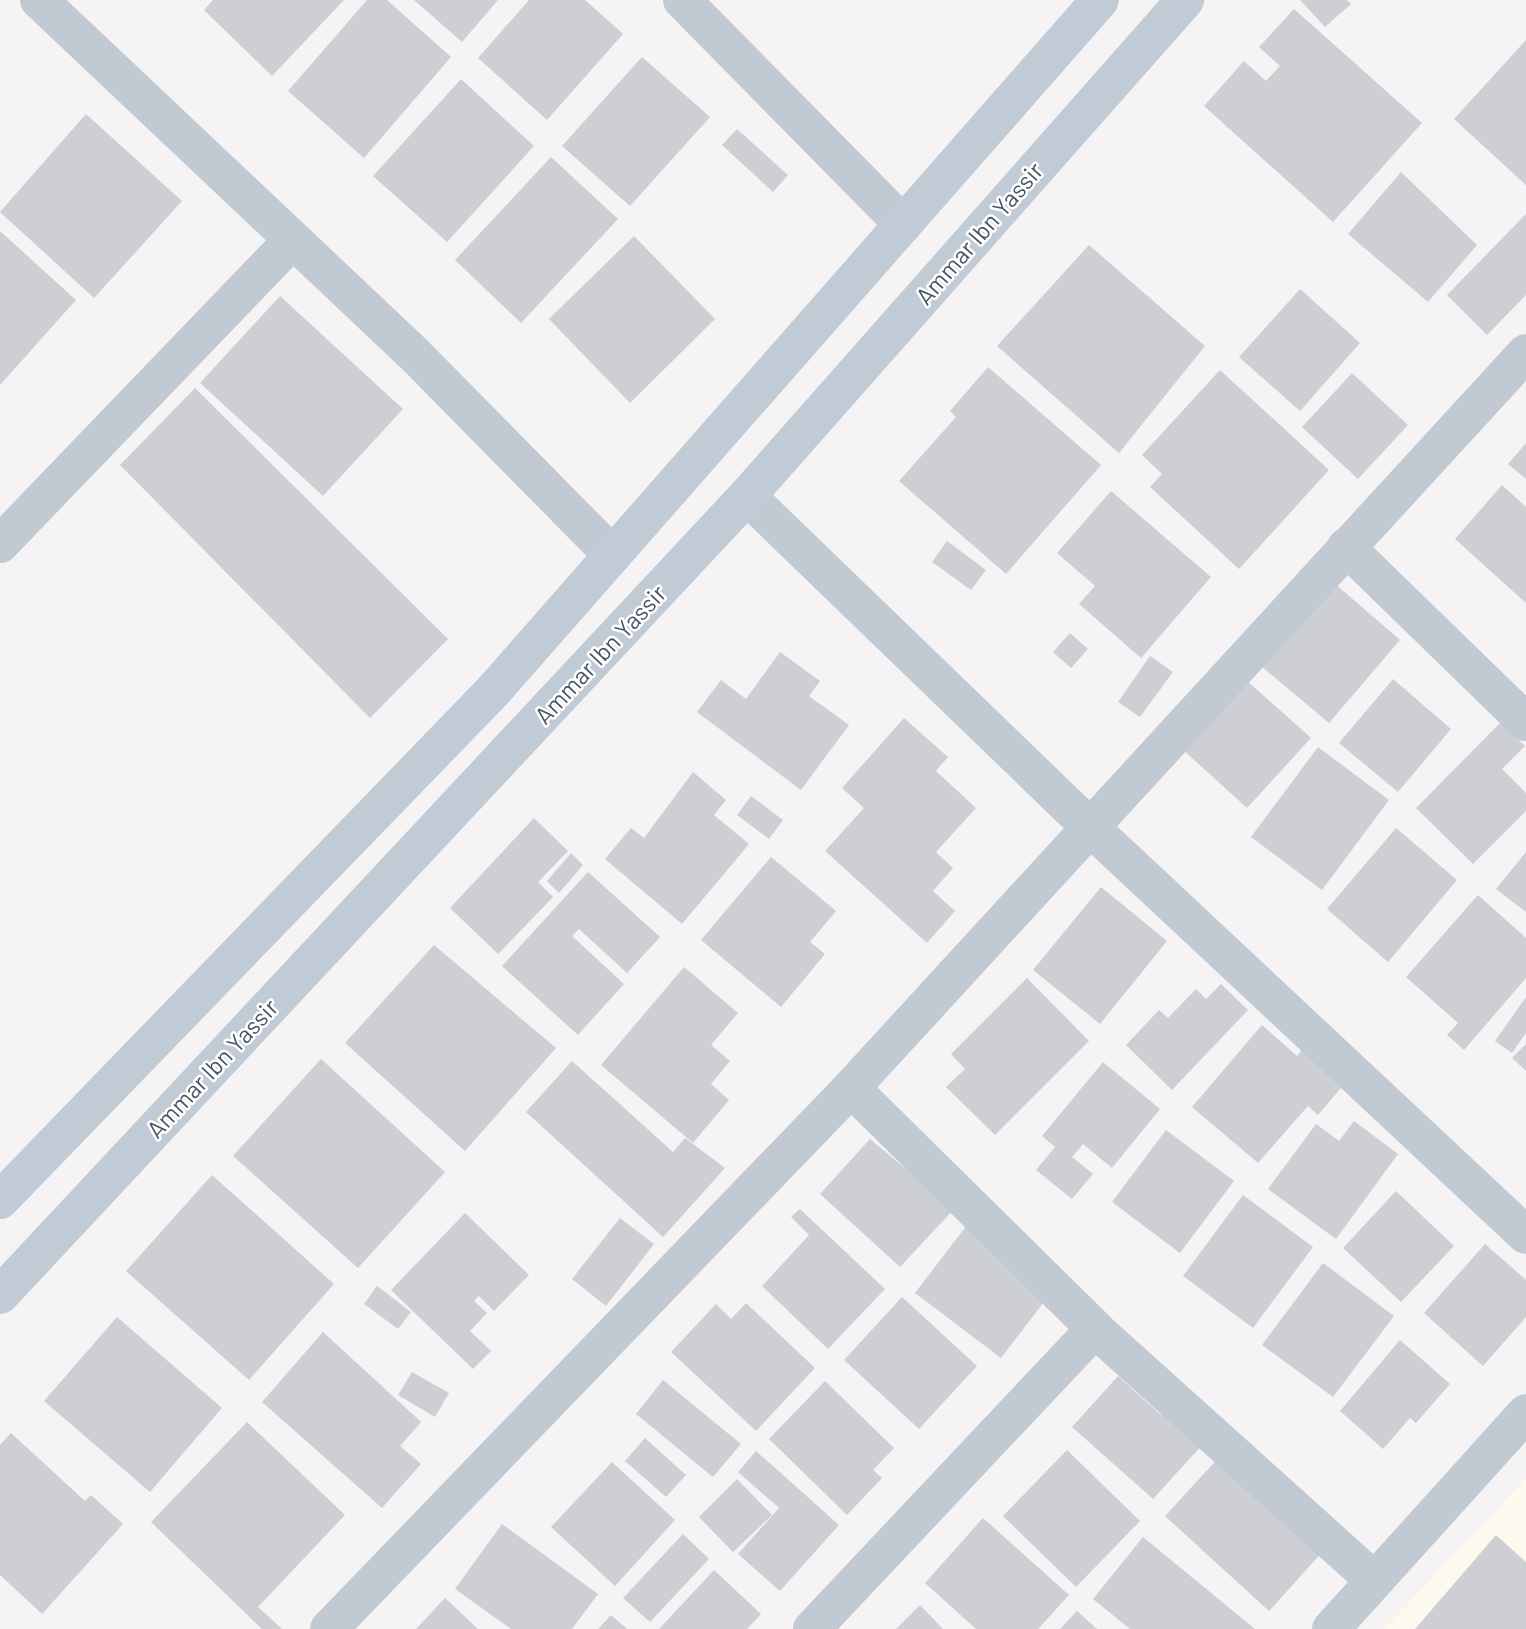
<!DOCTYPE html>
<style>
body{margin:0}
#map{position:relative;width:1526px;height:1629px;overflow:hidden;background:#f5f3f3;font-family:Barlow,sans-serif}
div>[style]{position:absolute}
.commercial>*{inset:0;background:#fdf9ef}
.building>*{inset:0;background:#cdcfd5}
.street>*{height:38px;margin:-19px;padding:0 19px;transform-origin:19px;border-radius:19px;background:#c1cad2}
.secondary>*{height:38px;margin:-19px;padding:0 19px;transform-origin:19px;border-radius:19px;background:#c1cbd6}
span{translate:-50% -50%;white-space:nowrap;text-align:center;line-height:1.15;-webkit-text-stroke:5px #fff;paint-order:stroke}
.street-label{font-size:24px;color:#4a5661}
</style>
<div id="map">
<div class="commercial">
<div style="clip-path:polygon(1526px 1478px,1526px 1629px,1384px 1629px)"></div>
</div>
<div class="building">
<div style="clip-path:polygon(213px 0,344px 0,272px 76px,204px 10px)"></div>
<div style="clip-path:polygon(367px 0,387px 0,451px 57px,364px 158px,288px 91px)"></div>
<div style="clip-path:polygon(414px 0,498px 0,462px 42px)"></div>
<div style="clip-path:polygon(529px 0,585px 0,623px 34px,547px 120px,478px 58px)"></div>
<div style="clip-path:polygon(1300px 0,1347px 0,1351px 4px,1325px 27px)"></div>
<div style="clip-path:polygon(1294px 9px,1422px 123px,1333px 222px,1204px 106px,1244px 61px,1266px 81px,1280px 66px,1259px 47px)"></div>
<div style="clip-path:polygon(1526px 40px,1526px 185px,1454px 119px)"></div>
<div style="clip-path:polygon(642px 57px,710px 117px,630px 206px,562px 146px)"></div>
<div style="clip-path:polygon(461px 79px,534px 146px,447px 242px,373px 176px)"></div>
<div style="clip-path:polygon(86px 114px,182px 201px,94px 298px,0 212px)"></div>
<div style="clip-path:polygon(737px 129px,788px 175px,773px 192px,722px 145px)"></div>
<div style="clip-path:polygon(551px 157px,618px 219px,521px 323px,455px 260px)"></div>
<div style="clip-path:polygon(1401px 172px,1477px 245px,1428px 302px,1348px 234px)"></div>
<div style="clip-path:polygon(1526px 214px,1526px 295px,1487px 335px,1447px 295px)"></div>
<div style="clip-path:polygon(0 231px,76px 300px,0 385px)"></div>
<div style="clip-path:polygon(634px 236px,715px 319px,630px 403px,549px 319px)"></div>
<div style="clip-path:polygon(1089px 245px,1205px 346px,1119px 453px,997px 346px)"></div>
<div style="clip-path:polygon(1300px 289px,1360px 343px,1300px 411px,1239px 357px)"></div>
<div style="clip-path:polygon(280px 296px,403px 409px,323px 496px,200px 383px)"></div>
<div style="clip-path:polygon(988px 367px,1101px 465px,1006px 574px,899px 481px,956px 417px,950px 411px)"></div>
<div style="clip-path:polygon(1220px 370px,1329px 470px,1239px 569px,1150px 487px,1162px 474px,1142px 455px)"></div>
<div style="clip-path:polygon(1352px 373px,1408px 425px,1358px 479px,1302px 427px)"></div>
<div style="clip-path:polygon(195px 388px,448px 639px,370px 718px,120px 465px)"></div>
<div style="clip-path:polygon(1526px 443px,1526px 479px,1508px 464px)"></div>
<div style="clip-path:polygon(1502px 485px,1526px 507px,1526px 603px,1455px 539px)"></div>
<div style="clip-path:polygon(1111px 491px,1211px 577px,1141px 658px,1079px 604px,1095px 586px,1057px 553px)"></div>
<div style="clip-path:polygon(947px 541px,986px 570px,971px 590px,932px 562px)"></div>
<div style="clip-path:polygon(1333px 582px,1400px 640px,1329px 723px,1261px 666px)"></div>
<div style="clip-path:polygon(1070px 633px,1088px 649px,1071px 668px,1053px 652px)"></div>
<div style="clip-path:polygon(780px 652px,820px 681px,809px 696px,849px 725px,801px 790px,697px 712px,721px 680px,746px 699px)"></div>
<div style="clip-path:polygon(1150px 656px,1173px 672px,1140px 717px,1118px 702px)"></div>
<div style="clip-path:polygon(1245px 679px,1311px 738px,1247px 808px,1182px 749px)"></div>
<div style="clip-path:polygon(1393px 679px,1451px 729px,1398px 792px,1339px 743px)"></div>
<div style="clip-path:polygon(904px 718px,948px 757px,936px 771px,976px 808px,936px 852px,953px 868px,933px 891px,955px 911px,927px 943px,825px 851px,864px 808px,842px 788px)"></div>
<div style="clip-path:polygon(1501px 722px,1525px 746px,1502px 769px,1526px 793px,1526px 811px,1473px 864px,1416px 808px)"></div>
<div style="clip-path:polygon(1318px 747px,1389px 800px,1322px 890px,1251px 837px)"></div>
<div style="clip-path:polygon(693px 772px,726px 800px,714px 815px,749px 844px,682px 924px,605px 859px,631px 828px,644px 838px)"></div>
<div style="clip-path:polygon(751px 796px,783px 820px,769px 839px,737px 815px)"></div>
<div style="clip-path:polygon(534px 818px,568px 851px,538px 882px,553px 897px,498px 954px,450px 908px)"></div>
<div style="clip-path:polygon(1396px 828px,1457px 880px,1388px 962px,1327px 909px)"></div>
<div style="clip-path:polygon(1526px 852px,1526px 912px,1496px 889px)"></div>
<div style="clip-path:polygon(571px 853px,583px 865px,559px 893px,547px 881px)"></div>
<div style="clip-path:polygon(771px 857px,836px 911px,810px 942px,825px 954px,781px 1007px,701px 940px)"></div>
<div style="clip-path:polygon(588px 872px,660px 937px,627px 973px,579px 929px,572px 936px,624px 984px,578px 1035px,502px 966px)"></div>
<div style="clip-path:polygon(1101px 887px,1167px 941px,1100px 1024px,1033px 970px)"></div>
<div style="clip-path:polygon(1478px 895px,1526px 938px,1526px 978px,1464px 1050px,1447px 1035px,1458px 1023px,1406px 977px)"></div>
<div style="clip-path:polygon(434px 945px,556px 1048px,465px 1151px,345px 1043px)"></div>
<div style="clip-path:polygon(684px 967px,738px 1013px,711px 1045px,730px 1061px,711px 1084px,729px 1100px,693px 1143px,601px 1065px)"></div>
<div style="clip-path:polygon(1027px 978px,1089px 1041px,995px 1135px,946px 1087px,965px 1069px,951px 1054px)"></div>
<div style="clip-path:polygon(1221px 984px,1248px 1010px,1172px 1090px,1126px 1045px,1159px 1010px,1168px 1018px,1196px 989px,1206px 999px)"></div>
<div style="clip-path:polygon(1526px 997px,1526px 1033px,1512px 1053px,1495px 1041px)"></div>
<div style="clip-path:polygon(1262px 1025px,1297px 1056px,1305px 1046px,1346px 1082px,1318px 1115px,1308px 1106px,1258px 1163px,1192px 1107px)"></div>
<div style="clip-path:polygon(1526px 1044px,1526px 1071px,1512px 1058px)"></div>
<div style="clip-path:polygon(321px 1059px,445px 1172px,358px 1268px,233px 1156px)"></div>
<div style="clip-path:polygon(572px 1061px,673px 1152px,685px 1138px,725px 1168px,663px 1237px,526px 1112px)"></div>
<div style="clip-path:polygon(1103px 1062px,1160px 1109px,1112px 1168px,1083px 1144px,1072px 1157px,1093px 1174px,1072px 1199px,1036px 1170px,1055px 1147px,1042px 1136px)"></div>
<div style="clip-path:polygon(1354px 1121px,1398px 1154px,1336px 1239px,1268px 1189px,1316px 1124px,1339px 1141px)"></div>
<div style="clip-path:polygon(1166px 1130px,1234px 1181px,1180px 1253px,1112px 1202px)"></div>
<div style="clip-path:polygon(870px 1139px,954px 1209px,900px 1267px,820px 1194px)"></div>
<div style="clip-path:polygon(212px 1175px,334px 1284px,249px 1380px,126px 1271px)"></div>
<div style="clip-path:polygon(1396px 1191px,1454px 1246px,1401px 1302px,1343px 1248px)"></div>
<div style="clip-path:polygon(1243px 1195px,1313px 1247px,1253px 1328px,1183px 1276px)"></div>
<div style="clip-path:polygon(800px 1209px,885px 1289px,828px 1349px,762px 1286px,809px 1235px,791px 1217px)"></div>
<div style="clip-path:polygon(465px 1213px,529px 1275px,494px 1311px,479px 1296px,474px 1301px,487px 1313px,470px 1331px,491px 1351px,473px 1369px,391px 1290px)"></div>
<div style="clip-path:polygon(620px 1218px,654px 1244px,606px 1306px,572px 1279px)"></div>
<div style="clip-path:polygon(967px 1225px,1053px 1290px,1001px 1358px,915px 1293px)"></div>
<div style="clip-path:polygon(1485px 1244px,1526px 1280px,1526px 1317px,1483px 1366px,1424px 1313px)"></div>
<div style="clip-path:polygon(1323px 1263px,1394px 1316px,1333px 1397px,1262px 1345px)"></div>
<div style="clip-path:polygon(377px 1286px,411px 1312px,398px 1329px,364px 1304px)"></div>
<div style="clip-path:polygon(902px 1297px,977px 1366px,919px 1429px,844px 1360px)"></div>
<div style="clip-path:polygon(746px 1303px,815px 1368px,756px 1431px,671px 1352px,716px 1304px,731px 1319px)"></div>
<div style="clip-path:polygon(117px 1317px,222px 1408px,150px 1492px,44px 1401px)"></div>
<div style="clip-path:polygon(323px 1332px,421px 1422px,400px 1446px,421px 1464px,382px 1508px,262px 1402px)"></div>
<div style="clip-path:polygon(1400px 1340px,1450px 1384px,1416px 1423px,1410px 1418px,1383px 1449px,1340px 1411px)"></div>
<div style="clip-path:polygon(412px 1372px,449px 1393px,435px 1417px,398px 1395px)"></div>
<div style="clip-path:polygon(1118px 1376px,1161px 1415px,1167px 1409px,1204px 1443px,1153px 1499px,1072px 1427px)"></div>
<div style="clip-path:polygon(663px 1380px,741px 1444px,713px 1477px,636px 1414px)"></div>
<div style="clip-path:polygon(825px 1381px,894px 1448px,873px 1470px,882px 1478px,847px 1515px,769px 1439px)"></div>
<div style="clip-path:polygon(247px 1422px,345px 1515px,258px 1607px,282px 1629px,262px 1629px,151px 1522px)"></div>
<div style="clip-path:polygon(11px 1433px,85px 1501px,91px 1495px,123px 1524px,42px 1614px,0 1575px,0 1445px)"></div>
<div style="clip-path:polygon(645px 1438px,686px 1475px,666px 1497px,625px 1461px)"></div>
<div style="clip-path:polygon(1067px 1450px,1140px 1521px,1076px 1587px,1003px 1516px)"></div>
<div style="clip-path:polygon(756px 1451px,839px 1525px,780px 1591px,738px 1554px,779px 1508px,738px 1472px)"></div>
<div style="clip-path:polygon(1222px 1454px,1326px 1548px,1269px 1611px,1165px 1516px)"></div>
<div style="clip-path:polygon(612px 1462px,675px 1520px,615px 1586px,551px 1527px)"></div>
<div style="clip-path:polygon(737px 1479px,772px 1515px,733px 1552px,699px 1517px)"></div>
<div style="clip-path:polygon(983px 1518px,1069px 1595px,1038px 1629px,976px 1629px,925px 1583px)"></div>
<div style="clip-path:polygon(502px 1524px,598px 1594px,572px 1629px,511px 1629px,455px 1589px)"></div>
<div style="clip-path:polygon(683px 1534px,709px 1559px,650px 1622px,623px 1598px)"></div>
<div style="clip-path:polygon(1496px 1535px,1526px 1562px,1526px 1629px,1415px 1629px)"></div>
<div style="clip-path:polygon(1143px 1537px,1255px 1629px,1130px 1629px,1093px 1599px)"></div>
<div style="clip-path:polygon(714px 1570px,761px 1614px,747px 1629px,659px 1629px)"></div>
<div style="clip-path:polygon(445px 1598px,478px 1629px,416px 1629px)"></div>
<div style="clip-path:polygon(920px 1605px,943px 1629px,896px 1629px)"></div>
<div style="clip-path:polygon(1077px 1611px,1097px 1629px,1060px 1629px)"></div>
<div style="clip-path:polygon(611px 1615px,627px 1629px,598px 1629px)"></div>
</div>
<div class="street">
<div style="left:39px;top:0;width:514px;rotate:43.35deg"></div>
<div style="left:413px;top:353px;width:284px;rotate:45.4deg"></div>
<div style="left:682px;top:0;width:315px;rotate:45.4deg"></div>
<div style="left:747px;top:496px;width:479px;rotate:44deg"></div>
<div style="left:1092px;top:829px;width:594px;rotate:43.09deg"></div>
<div style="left:0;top:544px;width:422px;rotate:-46.1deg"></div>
<div style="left:1346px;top:547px;width:251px;rotate:44.2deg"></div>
<div style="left:851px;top:1088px;width:343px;rotate:44.6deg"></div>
<div style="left:1095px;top:1329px;width:374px;rotate:42deg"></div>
<div style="left:329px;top:1629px;width:752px;rotate:-46.02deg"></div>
<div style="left:851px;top:1088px;width:998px;rotate:-47.44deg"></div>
<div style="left:812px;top:1629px;width:412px;rotate:-46.7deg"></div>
<div style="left:1331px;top:1629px;width:291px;rotate:-47.9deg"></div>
</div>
<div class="secondary">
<div style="left:0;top:1200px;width:710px;rotate:-45.91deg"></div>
<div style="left:494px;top:690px;width:918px;rotate:-48.71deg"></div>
<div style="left:0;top:1295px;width:1094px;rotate:-46.93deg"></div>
<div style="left:747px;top:496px;width:662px;rotate:-48.55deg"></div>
</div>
<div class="street-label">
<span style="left:979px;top:233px;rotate:-49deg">Ammar Ibn Yassir</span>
<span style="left:600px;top:654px;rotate:-47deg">Ammar Ibn Yassir</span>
<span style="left:212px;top:1068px;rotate:-47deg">Ammar Ibn Yassir</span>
</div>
</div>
